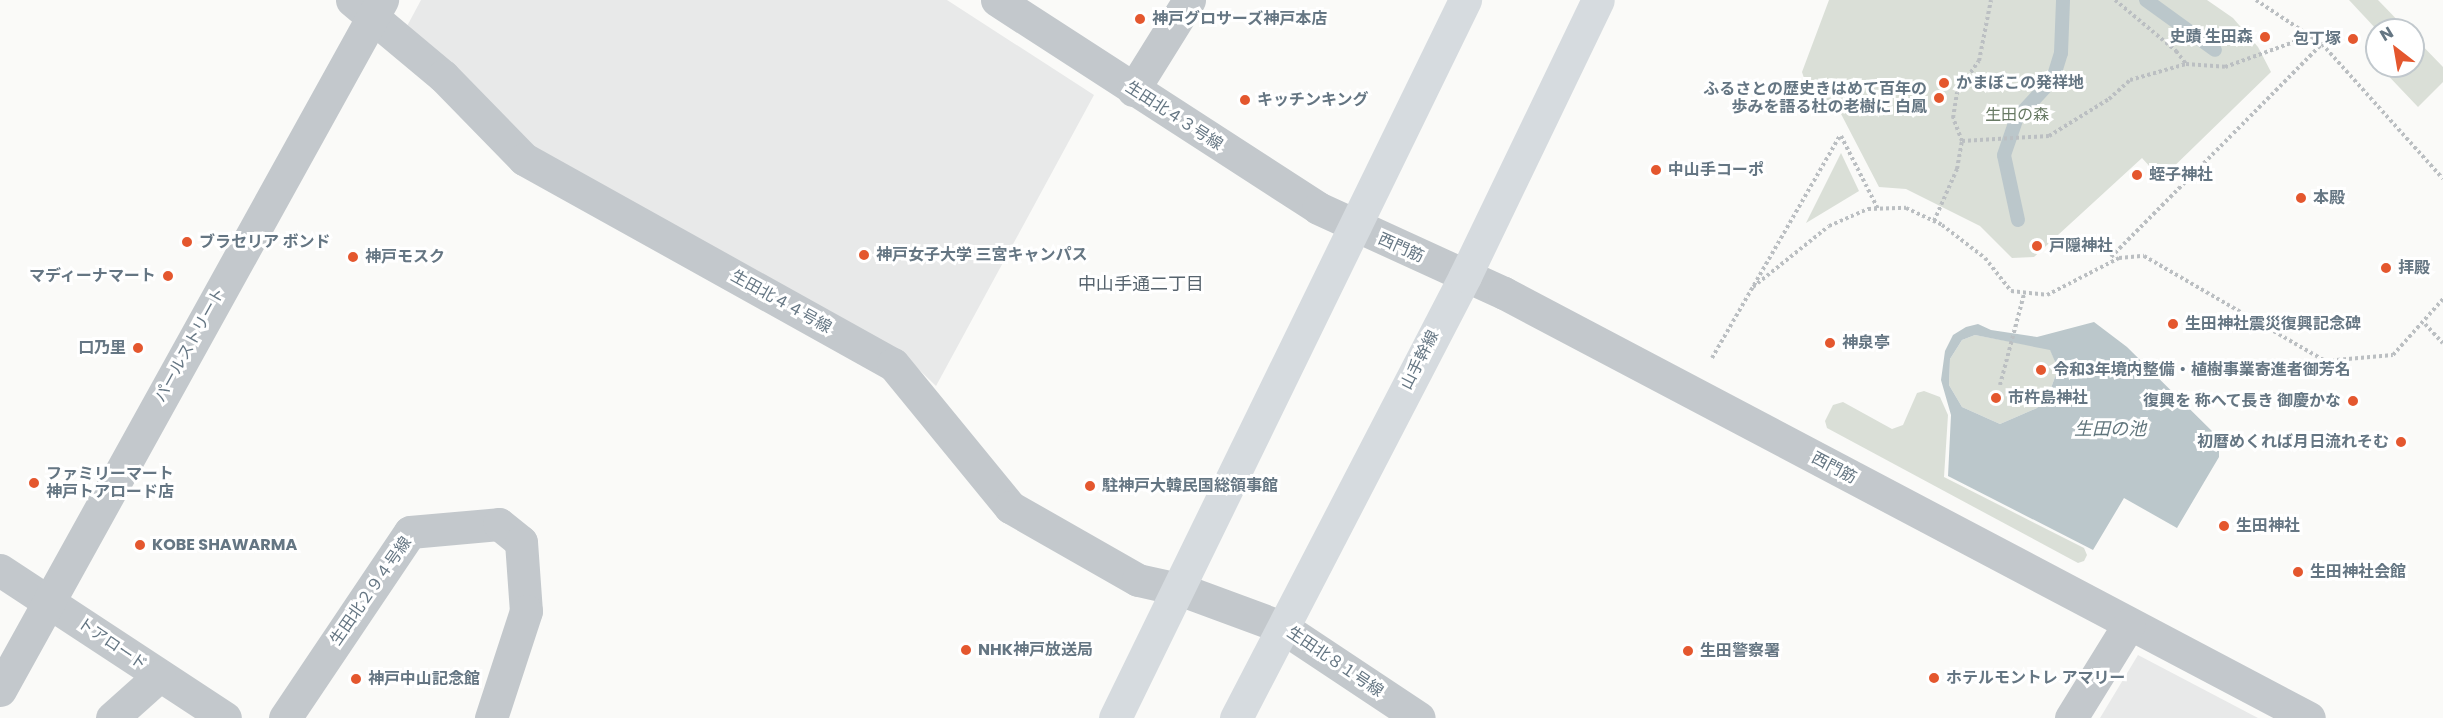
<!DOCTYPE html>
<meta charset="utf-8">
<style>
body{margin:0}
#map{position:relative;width:2443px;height:718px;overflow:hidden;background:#fafaf8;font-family:Poppins,"Noto Sans JP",sans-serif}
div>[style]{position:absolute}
.built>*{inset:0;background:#e8e9e9}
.green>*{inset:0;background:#dadfd7}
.water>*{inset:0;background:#bbc7cb}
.stream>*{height:14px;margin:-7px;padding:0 7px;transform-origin:7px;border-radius:7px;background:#bbc7cb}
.path>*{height:4px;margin-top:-2px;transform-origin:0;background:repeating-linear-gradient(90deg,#bbbfc2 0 3px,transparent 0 6px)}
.minor>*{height:33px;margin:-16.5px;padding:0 16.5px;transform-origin:16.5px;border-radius:16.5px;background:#c3c8cc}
.major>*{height:33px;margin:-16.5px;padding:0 16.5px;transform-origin:16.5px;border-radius:16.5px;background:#d6dbdf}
.dots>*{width:16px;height:16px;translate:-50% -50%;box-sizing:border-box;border:3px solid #fff;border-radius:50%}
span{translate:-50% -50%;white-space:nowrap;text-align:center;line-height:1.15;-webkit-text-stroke:6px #fff;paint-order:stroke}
.poi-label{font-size:16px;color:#657683;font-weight:700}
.left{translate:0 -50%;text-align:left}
.right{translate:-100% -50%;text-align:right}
.park-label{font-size:16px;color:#687a64}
.street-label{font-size:16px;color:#657683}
.neighbourhood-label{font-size:18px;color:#57646e}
.water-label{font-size:18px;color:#60757c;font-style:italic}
.north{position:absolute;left:2365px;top:18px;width:60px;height:60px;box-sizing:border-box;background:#fff;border:2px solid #c1c8cd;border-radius:50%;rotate:329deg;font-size:16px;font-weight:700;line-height:24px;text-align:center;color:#657683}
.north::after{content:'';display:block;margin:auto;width:21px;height:27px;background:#e4572e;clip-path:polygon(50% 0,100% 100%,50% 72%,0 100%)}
</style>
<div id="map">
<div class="built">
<div style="clip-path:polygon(421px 0,947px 0,1094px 95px,936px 386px,908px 359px,535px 151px,406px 28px)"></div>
<div style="clip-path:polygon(2138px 655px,2258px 718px,2100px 718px)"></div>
</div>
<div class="green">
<div style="clip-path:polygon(1829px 0,2207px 0,2233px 18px,2258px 47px,2271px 72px,2161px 179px,2142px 158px,2034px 257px,2012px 258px,1980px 226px,1906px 189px,1879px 187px,1840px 112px,1809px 93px,1802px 72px)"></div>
<div style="clip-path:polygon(2349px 0,2378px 0,2407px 30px,2377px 30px)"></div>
<div style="clip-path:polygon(2413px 36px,2443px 67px,2443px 82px,2418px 107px,2379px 66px,2413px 66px)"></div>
<div style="clip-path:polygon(1841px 153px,1859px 191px,1806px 223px)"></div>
<div style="clip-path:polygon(1975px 335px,2050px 349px,2058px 369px,2048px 396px,2037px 408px,2000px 424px,1962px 407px,1949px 385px,1950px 359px,1962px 340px)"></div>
<div style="clip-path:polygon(1924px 391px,1940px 397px,1948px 415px,1944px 477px,2084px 548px,2087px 555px,2084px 561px,2078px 563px,1827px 428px,1825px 421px,1833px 405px,1843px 402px,1892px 429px,1903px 425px,1917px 393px)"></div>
</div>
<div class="water">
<div style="clip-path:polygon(evenodd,2094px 322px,2127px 347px,2219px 438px,2219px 457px,2177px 528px,2124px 498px,2093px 550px,1948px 476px,1951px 415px,1941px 380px,1945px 351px,1953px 335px,1966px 327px,1978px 324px,1991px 330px,2037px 337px,2094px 322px,1975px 335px,2050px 350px,2058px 369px,2048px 396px,2037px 408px,2000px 424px,1962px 407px,1949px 385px,1950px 359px,1962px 340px,1975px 335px)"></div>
</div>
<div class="stream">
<div style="left:2146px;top:0;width:85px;rotate:35.9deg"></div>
<div style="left:2018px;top:220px;width:66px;rotate:-102.2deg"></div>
<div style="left:2004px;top:155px;width:39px;rotate:-71deg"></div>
<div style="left:2017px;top:118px;width:53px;rotate:-47.3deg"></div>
<div style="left:2053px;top:79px;width:27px;rotate:-73deg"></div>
<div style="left:2061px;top:53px;width:53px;rotate:-87.8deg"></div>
</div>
<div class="path">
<div style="left:2115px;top:0;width:80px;rotate:39.9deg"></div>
<div style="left:2176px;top:51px;width:16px;rotate:52deg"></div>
<div style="left:2186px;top:64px;width:39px;rotate:4deg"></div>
<div style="left:2225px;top:67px;width:90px;rotate:-20deg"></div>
<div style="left:2256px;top:0;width:79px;rotate:33.7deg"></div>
<div style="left:2322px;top:44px;width:181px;rotate:48.1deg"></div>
<div style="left:1841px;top:136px;width:82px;rotate:63.1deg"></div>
<div style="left:1962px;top:141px;width:87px;rotate:-3.3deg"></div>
<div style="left:2049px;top:136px;width:70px;rotate:-31.7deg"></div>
<div style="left:2109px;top:99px;width:28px;rotate:-42deg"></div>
<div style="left:2130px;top:80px;width:58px;rotate:-15.9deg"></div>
<div style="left:1934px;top:221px;width:57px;rotate:-66.1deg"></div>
<div style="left:1957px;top:169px;width:28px;rotate:-80deg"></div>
<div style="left:1962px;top:141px;width:25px;rotate:-111deg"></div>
<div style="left:1953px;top:118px;width:26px;rotate:-81deg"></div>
<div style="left:1957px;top:92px;width:38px;rotate:-55deg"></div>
<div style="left:1979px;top:61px;width:62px;rotate:-78.9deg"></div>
<div style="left:2111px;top:257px;width:300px;rotate:-45.3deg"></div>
<div style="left:1753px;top:287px;width:97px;rotate:-38.8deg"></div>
<div style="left:1829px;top:226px;width:43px;rotate:-23.6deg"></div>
<div style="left:1868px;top:209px;width:38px;rotate:-2deg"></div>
<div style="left:1906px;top:208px;width:40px;rotate:25deg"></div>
<div style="left:1942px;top:225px;width:54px;rotate:37.5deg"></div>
<div style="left:1985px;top:258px;width:42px;rotate:51.8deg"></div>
<div style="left:2011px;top:291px;width:36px;rotate:6deg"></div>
<div style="left:2047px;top:295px;width:81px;rotate:-27.2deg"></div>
<div style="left:2119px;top:258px;width:25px;rotate:-5deg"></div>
<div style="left:2144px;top:256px;width:209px;rotate:30.1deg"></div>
<div style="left:2325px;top:361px;width:68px;rotate:-5deg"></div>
<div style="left:2393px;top:355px;width:75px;rotate:-48.2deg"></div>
<div style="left:2425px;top:324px;width:26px;rotate:47deg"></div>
<div style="left:1712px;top:358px;width:257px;rotate:-60.1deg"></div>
<div style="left:2000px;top:385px;width:94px;rotate:-75.2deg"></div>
</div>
<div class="minor">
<div style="left:352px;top:0;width:119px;rotate:39.9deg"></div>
<div style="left:443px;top:76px;width:116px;rotate:45.7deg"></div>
<div style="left:524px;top:159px;width:422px;rotate:29.1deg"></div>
<div style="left:893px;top:364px;width:185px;rotate:50.7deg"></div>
<div style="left:1010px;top:507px;width:147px;rotate:29.7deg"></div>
<div style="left:1138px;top:580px;width:42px;rotate:12.4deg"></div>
<div style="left:1179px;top:589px;width:110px;rotate:20.3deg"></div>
<div style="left:1282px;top:627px;width:164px;rotate:33.6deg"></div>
<div style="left:997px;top:0;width:382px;rotate:32.9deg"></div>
<div style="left:1318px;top:208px;width:205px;rotate:24.6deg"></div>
<div style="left:1504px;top:293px;width:910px;rotate:27.83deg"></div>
<div style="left:1133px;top:90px;width:106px;rotate:-58.1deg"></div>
<div style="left:0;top:570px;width:269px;rotate:33.3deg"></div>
<div style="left:0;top:690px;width:789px;rotate:-61.03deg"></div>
<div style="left:112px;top:718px;width:63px;rotate:-41.8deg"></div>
<div style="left:285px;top:718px;width:224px;rotate:-56.1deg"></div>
<div style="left:410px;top:532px;width:89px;rotate:-5.1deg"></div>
<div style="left:499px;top:524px;width:28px;rotate:39deg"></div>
<div style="left:521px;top:542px;width:69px;rotate:85.9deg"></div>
<div style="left:526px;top:611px;width:113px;rotate:108.1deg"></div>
<div style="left:2071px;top:718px;width:110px;rotate:-58.3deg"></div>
</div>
<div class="major">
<div style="left:1115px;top:718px;width:799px;rotate:-64.01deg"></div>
<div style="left:1236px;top:718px;width:498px;rotate:-62.6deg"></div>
<div style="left:1465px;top:276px;width:306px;rotate:-64.3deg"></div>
</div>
<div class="dots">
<div style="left:1140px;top:19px;background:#e4572e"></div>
<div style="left:2265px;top:37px;background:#e4572e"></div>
<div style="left:2353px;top:39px;background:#e4572e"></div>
<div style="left:1944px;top:83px;background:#e4572e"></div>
<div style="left:1939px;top:98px;background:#e4572e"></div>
<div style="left:1245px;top:100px;background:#e4572e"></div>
<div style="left:1656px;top:170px;background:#e4572e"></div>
<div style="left:2137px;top:175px;background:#e4572e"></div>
<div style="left:2301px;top:198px;background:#e4572e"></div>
<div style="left:187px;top:242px;background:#e4572e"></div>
<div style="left:2037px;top:246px;background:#e4572e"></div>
<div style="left:864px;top:255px;background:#e4572e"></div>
<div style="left:353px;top:257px;background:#e4572e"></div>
<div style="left:2386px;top:268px;background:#e4572e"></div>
<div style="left:168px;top:276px;background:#e4572e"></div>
<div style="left:2173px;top:324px;background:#e4572e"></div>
<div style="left:1830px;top:343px;background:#e4572e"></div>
<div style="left:138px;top:348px;background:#e4572e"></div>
<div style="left:2041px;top:370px;background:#e4572e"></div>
<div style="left:1996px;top:398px;background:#e4572e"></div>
<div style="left:2353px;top:401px;background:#e4572e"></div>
<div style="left:2401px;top:442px;background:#e4572e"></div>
<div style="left:34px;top:483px;background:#e4572e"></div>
<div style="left:1090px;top:486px;background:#e4572e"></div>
<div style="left:2224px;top:526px;background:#e4572e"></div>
<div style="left:140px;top:545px;background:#e4572e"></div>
<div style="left:2298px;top:572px;background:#e4572e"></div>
<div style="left:966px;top:650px;background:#e4572e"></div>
<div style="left:1688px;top:651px;background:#e4572e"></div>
<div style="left:1934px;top:678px;background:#e4572e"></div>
<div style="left:356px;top:679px;background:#e4572e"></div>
</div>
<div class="poi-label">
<span class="left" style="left:1152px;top:19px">神戸グロサーズ神戸本店</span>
<span class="right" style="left:2253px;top:37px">史蹟 生田森</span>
<span class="right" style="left:2341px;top:39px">包丁塚</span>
<span class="left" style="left:1956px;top:83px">かまぼこの発祥地</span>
<span class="right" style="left:1927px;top:98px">ふるさとの歴史きはめて百年の<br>歩みを語る杜の老樹に 白鳳</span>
<span class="left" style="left:1257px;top:100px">キッチンキング</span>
<span class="left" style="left:1668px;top:170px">中山手コーポ</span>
<span class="left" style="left:2149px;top:175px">蛭子神社</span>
<span class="left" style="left:2313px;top:198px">本殿</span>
<span class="left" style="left:199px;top:242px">ブラセリア ボンド</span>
<span class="left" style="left:2049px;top:246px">戸隠神社</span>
<span class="left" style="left:876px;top:255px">神戸女子大学 三宮キャンパス</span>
<span class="left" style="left:365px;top:257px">神戸モスク</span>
<span class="left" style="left:2398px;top:268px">拝殿</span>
<span class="right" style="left:156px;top:276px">マディーナマート</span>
<span class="left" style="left:2185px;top:324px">生田神社震災復興記念碑</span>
<span class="left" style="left:1842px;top:343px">神泉亭</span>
<span class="right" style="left:126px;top:348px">口乃里</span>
<span class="left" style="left:2053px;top:370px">令和3年境内整備・植樹事業寄進者御芳名</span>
<span class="left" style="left:2008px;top:398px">市杵島神社</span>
<span class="right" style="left:2341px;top:401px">復興を 称へて長き 御慶かな</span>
<span class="right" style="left:2389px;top:442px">初暦めくれば月日流れそむ</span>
<span class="left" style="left:46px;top:483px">ファミリーマート<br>神戸トアロード店</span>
<span class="left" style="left:1102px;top:486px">駐神戸大韓民国総領事館</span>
<span class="left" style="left:2236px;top:526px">生田神社</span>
<span class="left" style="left:152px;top:545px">KOBE SHAWARMA</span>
<span class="left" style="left:2310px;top:572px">生田神社会館</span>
<span class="left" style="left:978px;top:650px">NHK神戸放送局</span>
<span class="left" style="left:1700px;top:651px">生田警察署</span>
<span class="left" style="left:1946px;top:678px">ホテルモントレ アマリー</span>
<span class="left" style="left:368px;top:679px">神戸中山記念館</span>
</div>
<div class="park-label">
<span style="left:2017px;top:115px">生田の森</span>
</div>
<div class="street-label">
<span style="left:1174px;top:116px;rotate:33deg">生田北４３号線</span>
<span style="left:1401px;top:248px;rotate:24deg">西門筋</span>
<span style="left:781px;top:302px;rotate:29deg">生田北４４号線</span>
<span style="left:190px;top:345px;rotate:-61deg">パールストリート</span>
<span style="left:1420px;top:360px;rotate:-63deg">山手幹線</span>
<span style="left:1834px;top:468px;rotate:28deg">西門筋</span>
<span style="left:371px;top:591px;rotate:-55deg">生田北２９４号線</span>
<span style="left:112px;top:644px;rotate:34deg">トアロード</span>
<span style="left:1335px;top:662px;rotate:34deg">生田北８１号線</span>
</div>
<div class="neighbourhood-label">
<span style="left:1141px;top:284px">中山手通二丁目</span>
</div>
<div class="water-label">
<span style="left:2110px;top:429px">生田の池</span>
</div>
<div class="north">N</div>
</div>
